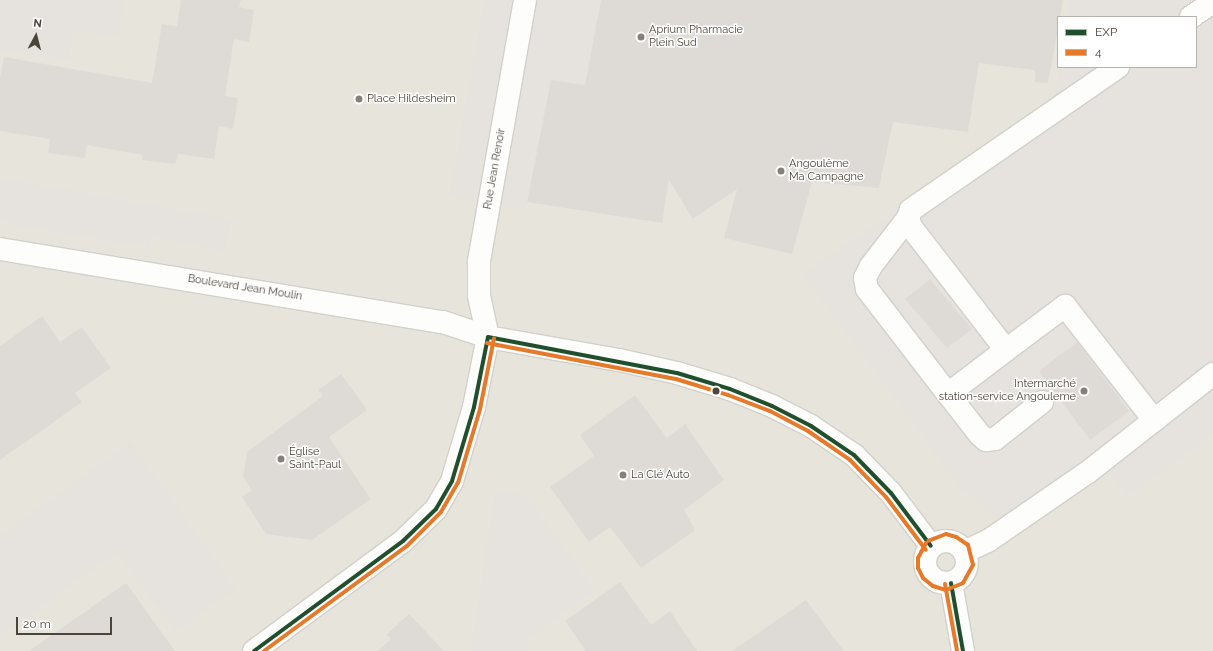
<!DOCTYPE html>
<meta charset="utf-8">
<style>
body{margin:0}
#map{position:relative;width:1213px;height:651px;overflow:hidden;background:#f4f2ee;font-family:Raleway,sans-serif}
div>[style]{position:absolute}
.residential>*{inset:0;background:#e7e4dc}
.parking>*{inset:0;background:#e6e3df}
.building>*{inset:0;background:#dedbd6}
.roads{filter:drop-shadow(1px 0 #d2d0cb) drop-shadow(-1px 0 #d2d0cb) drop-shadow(0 1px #d2d0cb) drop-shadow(0 -1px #d2d0cb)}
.minor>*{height:22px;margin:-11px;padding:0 11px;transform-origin:11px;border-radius:11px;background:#fdfdfc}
.minor>.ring{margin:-11px;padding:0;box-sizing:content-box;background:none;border:22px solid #fdfdfc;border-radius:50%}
.bus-1>*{height:4px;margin:-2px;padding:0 2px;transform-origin:2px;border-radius:2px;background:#204f2d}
.bus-2>*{height:4px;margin:-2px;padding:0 2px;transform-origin:2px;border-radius:2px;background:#e7792b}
.dots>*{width:11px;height:11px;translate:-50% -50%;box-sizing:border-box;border:2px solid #fff;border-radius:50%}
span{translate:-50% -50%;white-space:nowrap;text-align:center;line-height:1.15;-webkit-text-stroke:3px #fff;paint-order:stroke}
.poi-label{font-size:11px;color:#4b4439}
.left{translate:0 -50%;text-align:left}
.right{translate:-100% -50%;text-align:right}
.street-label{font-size:11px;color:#4b4439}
.legend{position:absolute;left:1057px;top:16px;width:140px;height:52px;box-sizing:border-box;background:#fff;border:1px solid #b7b4b0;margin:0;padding:5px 7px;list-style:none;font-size:12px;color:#4b4439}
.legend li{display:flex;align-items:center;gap:8px;height:20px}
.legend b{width:20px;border:1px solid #b7b4b0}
.north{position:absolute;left:16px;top:16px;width:40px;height:40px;-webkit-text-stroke:3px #fff;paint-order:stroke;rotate:7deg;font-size:11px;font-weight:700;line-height:16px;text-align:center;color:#4b4439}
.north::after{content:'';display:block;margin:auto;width:14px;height:18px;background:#4b4439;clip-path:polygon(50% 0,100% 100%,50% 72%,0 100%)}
.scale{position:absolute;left:16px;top:617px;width:96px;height:18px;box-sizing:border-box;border:2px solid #4b4439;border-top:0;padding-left:5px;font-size:12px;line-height:14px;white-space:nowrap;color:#4b4439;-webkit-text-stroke:3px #fff;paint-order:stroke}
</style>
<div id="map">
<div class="residential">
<div style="clip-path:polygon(evenodd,0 0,1213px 0,1213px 651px,0 651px,0 0,1058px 17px,1196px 17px,1196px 67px,1058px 67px,1058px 17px)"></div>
</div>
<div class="parking">
<div style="clip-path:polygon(0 0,125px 0,118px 37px,74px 30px,69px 60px,0 49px)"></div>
<div style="clip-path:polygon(484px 0,601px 0,585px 85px,551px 80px,526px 210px,449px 197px)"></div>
<div style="clip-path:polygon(1069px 0,1213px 0,1213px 435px,1127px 497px,1094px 458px,998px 519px,960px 487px,802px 274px,1054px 100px,1059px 67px,1196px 67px,1196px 17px,1067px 17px)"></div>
<div style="clip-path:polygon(0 178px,231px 219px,225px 251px,152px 238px,150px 248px,0 222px)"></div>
<div style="clip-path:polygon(130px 442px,236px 588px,175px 632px,117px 552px,0 636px,0 536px)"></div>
<div style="clip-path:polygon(495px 491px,526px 496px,595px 590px,530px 638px,528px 651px,471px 651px)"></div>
</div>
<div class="building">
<div style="clip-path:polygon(181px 0,241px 0,239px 7px,254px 10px,249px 42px,234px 39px,225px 96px,238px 98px,233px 129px,219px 126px,214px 159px,178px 154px,175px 164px,142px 160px,143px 155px,87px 145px,85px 158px,48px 153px,50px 139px,0 131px,0 78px,4px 57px,152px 83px,162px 24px,177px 26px)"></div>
<div style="clip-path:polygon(601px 0,1063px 0,1048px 83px,1035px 82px,1035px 70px,979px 63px,968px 132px,893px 122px,879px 188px,812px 182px,792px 254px,724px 238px,737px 189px,693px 219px,669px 180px,662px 223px,527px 202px,551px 80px,585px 85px)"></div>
<div style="clip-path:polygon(930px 279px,972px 329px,947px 348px,905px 299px)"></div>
<div style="clip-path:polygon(42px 316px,60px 342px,82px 327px,111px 368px,75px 393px,82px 402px,0 460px,0 346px)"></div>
<div style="clip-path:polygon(1077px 342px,1129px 411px,1090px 440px,1039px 371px)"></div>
<div style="clip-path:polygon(341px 374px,367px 410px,329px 437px,371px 499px,312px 540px,266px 534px,242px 497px,252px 490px,243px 477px,247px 452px,323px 396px,318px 390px)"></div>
<div style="clip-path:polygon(635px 395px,667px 438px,685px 424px,724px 480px,684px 510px,695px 530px,641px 568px,610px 527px,589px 542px,550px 487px,594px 456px,580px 435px)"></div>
<div style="clip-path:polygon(620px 582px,651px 625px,670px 611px,697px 651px,586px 651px,565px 621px)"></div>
<div style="clip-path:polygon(126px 583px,175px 651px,29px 651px)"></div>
<div style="clip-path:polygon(806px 600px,844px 651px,732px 651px)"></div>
<div style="clip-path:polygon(409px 614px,444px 651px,378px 651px,391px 639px,386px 635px)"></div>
</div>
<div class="roads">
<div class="minor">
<div style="left:1191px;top:17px;width:27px;rotate:-34deg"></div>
<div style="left:1118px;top:67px;width:252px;rotate:145.4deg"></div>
<div style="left:911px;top:210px;width:9px;rotate:111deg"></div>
<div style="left:908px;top:218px;width:9px;rotate:72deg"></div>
<div style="left:911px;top:227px;width:155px;rotate:52.3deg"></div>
<div style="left:1006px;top:350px;width:74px;rotate:-36.7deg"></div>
<div style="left:1065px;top:306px;width:145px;rotate:52deg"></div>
<div style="left:908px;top:218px;width:61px;rotate:127.6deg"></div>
<div style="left:871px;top:266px;width:13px;rotate:117deg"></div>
<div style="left:865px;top:278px;width:11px;rotate:80deg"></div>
<div style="left:867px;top:289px;width:133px;rotate:52.4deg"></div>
<div style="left:948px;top:394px;width:73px;rotate:-37.2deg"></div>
<div style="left:0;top:249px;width:449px;rotate:9.4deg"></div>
<div style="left:443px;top:322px;width:47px;rotate:18.4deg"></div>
<div style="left:488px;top:337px;width:133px;rotate:10deg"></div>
<div style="left:619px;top:360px;width:59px;rotate:12.6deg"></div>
<div style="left:677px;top:373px;width:55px;rotate:16.8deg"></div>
<div style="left:730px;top:389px;width:45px;rotate:22deg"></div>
<div style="left:772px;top:406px;width:44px;rotate:27.1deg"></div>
<div style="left:811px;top:426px;width:52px;rotate:34deg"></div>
<div style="left:854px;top:455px;width:53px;rotate:45.8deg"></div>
<div style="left:891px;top:493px;width:66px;rotate:53deg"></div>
<div style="left:948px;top:394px;width:52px;rotate:52deg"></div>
<div style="left:980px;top:435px;width:8px;rotate:40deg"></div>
<div style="left:986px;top:440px;width:9px;rotate:-6deg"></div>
<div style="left:995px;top:439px;width:60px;rotate:-38.2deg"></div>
<div class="ring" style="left:925px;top:541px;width:20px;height:20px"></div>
<div style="left:964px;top:552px;width:26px;rotate:-25deg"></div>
<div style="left:988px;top:541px;width:121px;rotate:-34.6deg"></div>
<div style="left:1088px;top:472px;width:159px;rotate:-38.1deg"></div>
<div style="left:951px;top:583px;width:69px;rotate:80deg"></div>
<div style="left:254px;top:651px;width:185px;rotate:-36.4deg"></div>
<div style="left:403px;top:541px;width:46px;rotate:-44.1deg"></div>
<div style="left:436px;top:509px;width:32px;rotate:-60deg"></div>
<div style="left:452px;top:481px;width:77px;rotate:-73.4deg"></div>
<div style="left:474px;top:407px;width:71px;rotate:-78.7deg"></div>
<div style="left:488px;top:337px;width:42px;rotate:-102.4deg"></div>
<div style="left:479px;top:296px;width:35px;rotate:-90deg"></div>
<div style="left:479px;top:261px;width:265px;rotate:-80deg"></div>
</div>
</div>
<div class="bus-1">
<div style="left:488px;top:337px;width:192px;rotate:10.8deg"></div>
<div style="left:677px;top:373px;width:55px;rotate:16.8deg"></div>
<div style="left:730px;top:389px;width:45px;rotate:22deg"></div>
<div style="left:772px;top:406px;width:44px;rotate:27.1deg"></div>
<div style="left:811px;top:426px;width:52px;rotate:34deg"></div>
<div style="left:854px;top:455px;width:53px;rotate:45.8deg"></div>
<div style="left:891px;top:493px;width:66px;rotate:53deg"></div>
<div style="left:951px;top:583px;width:69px;rotate:80deg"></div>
<div style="left:254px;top:651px;width:185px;rotate:-36.4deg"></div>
<div style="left:403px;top:541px;width:46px;rotate:-44.1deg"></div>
<div style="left:436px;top:509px;width:32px;rotate:-60deg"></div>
<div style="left:452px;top:481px;width:77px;rotate:-73.4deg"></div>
<div style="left:474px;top:407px;width:71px;rotate:-78.7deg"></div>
</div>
<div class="bus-2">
<div style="left:487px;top:343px;width:192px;rotate:10.8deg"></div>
<div style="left:676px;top:379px;width:54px;rotate:17.1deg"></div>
<div style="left:728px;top:395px;width:45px;rotate:20.9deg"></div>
<div style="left:770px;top:411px;width:43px;rotate:27.8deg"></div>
<div style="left:808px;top:431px;width:51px;rotate:34.6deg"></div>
<div style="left:850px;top:460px;width:52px;rotate:45.8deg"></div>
<div style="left:886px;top:497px;width:66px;rotate:53deg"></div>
<div style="left:926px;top:543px;width:17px;rotate:118deg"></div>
<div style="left:918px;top:558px;width:10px;rotate:90deg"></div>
<div style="left:918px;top:568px;width:11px;rotate:63deg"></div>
<div style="left:923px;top:578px;width:13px;rotate:39deg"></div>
<div style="left:933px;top:586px;width:14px;rotate:17deg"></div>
<div style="left:946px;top:590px;width:18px;rotate:-22deg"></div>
<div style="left:963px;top:583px;width:21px;rotate:-61deg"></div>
<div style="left:973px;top:565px;width:21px;rotate:-104deg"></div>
<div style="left:968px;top:545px;width:14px;rotate:-146deg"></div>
<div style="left:956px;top:537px;width:10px;rotate:-163deg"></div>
<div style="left:946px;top:534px;width:19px;rotate:159deg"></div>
<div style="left:945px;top:584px;width:68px;rotate:79.8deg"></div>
<div style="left:264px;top:651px;width:177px;rotate:-36.3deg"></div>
<div style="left:407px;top:546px;width:48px;rotate:-45deg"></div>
<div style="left:441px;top:512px;width:34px;rotate:-60deg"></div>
<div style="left:458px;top:483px;width:77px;rotate:-73.4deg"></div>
<div style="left:480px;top:409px;width:72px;rotate:-78.8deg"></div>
</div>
<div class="dots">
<div style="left:641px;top:37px;background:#868178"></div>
<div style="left:359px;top:99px;background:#868178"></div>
<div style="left:781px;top:171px;background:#868178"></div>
<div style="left:716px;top:391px;background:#4b4439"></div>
<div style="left:1084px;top:391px;background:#868178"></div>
<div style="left:281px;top:459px;background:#868178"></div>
<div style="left:623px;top:475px;background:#868178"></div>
</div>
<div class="poi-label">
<span class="left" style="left:649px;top:37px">Aprium Pharmacie<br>Plein Sud</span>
<span class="left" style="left:367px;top:99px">Place Hildesheim</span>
<span class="left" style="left:789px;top:171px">Angoulême<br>Ma Campagne</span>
<span class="right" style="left:1076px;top:391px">Intermarché<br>station-service Angouleme</span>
<span class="left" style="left:289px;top:459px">Église<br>Saint-Paul</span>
<span class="left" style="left:631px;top:475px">La Clé Auto</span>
</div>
<div class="street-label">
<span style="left:495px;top:169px;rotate:-80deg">Rue Jean Renoir</span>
<span style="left:245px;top:288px;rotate:9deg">Boulevard Jean Moulin</span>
</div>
<ul class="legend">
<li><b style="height:5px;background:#204f2d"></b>EXP</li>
<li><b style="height:5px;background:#e7792b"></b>4</li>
</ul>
<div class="north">N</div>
<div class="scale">20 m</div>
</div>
